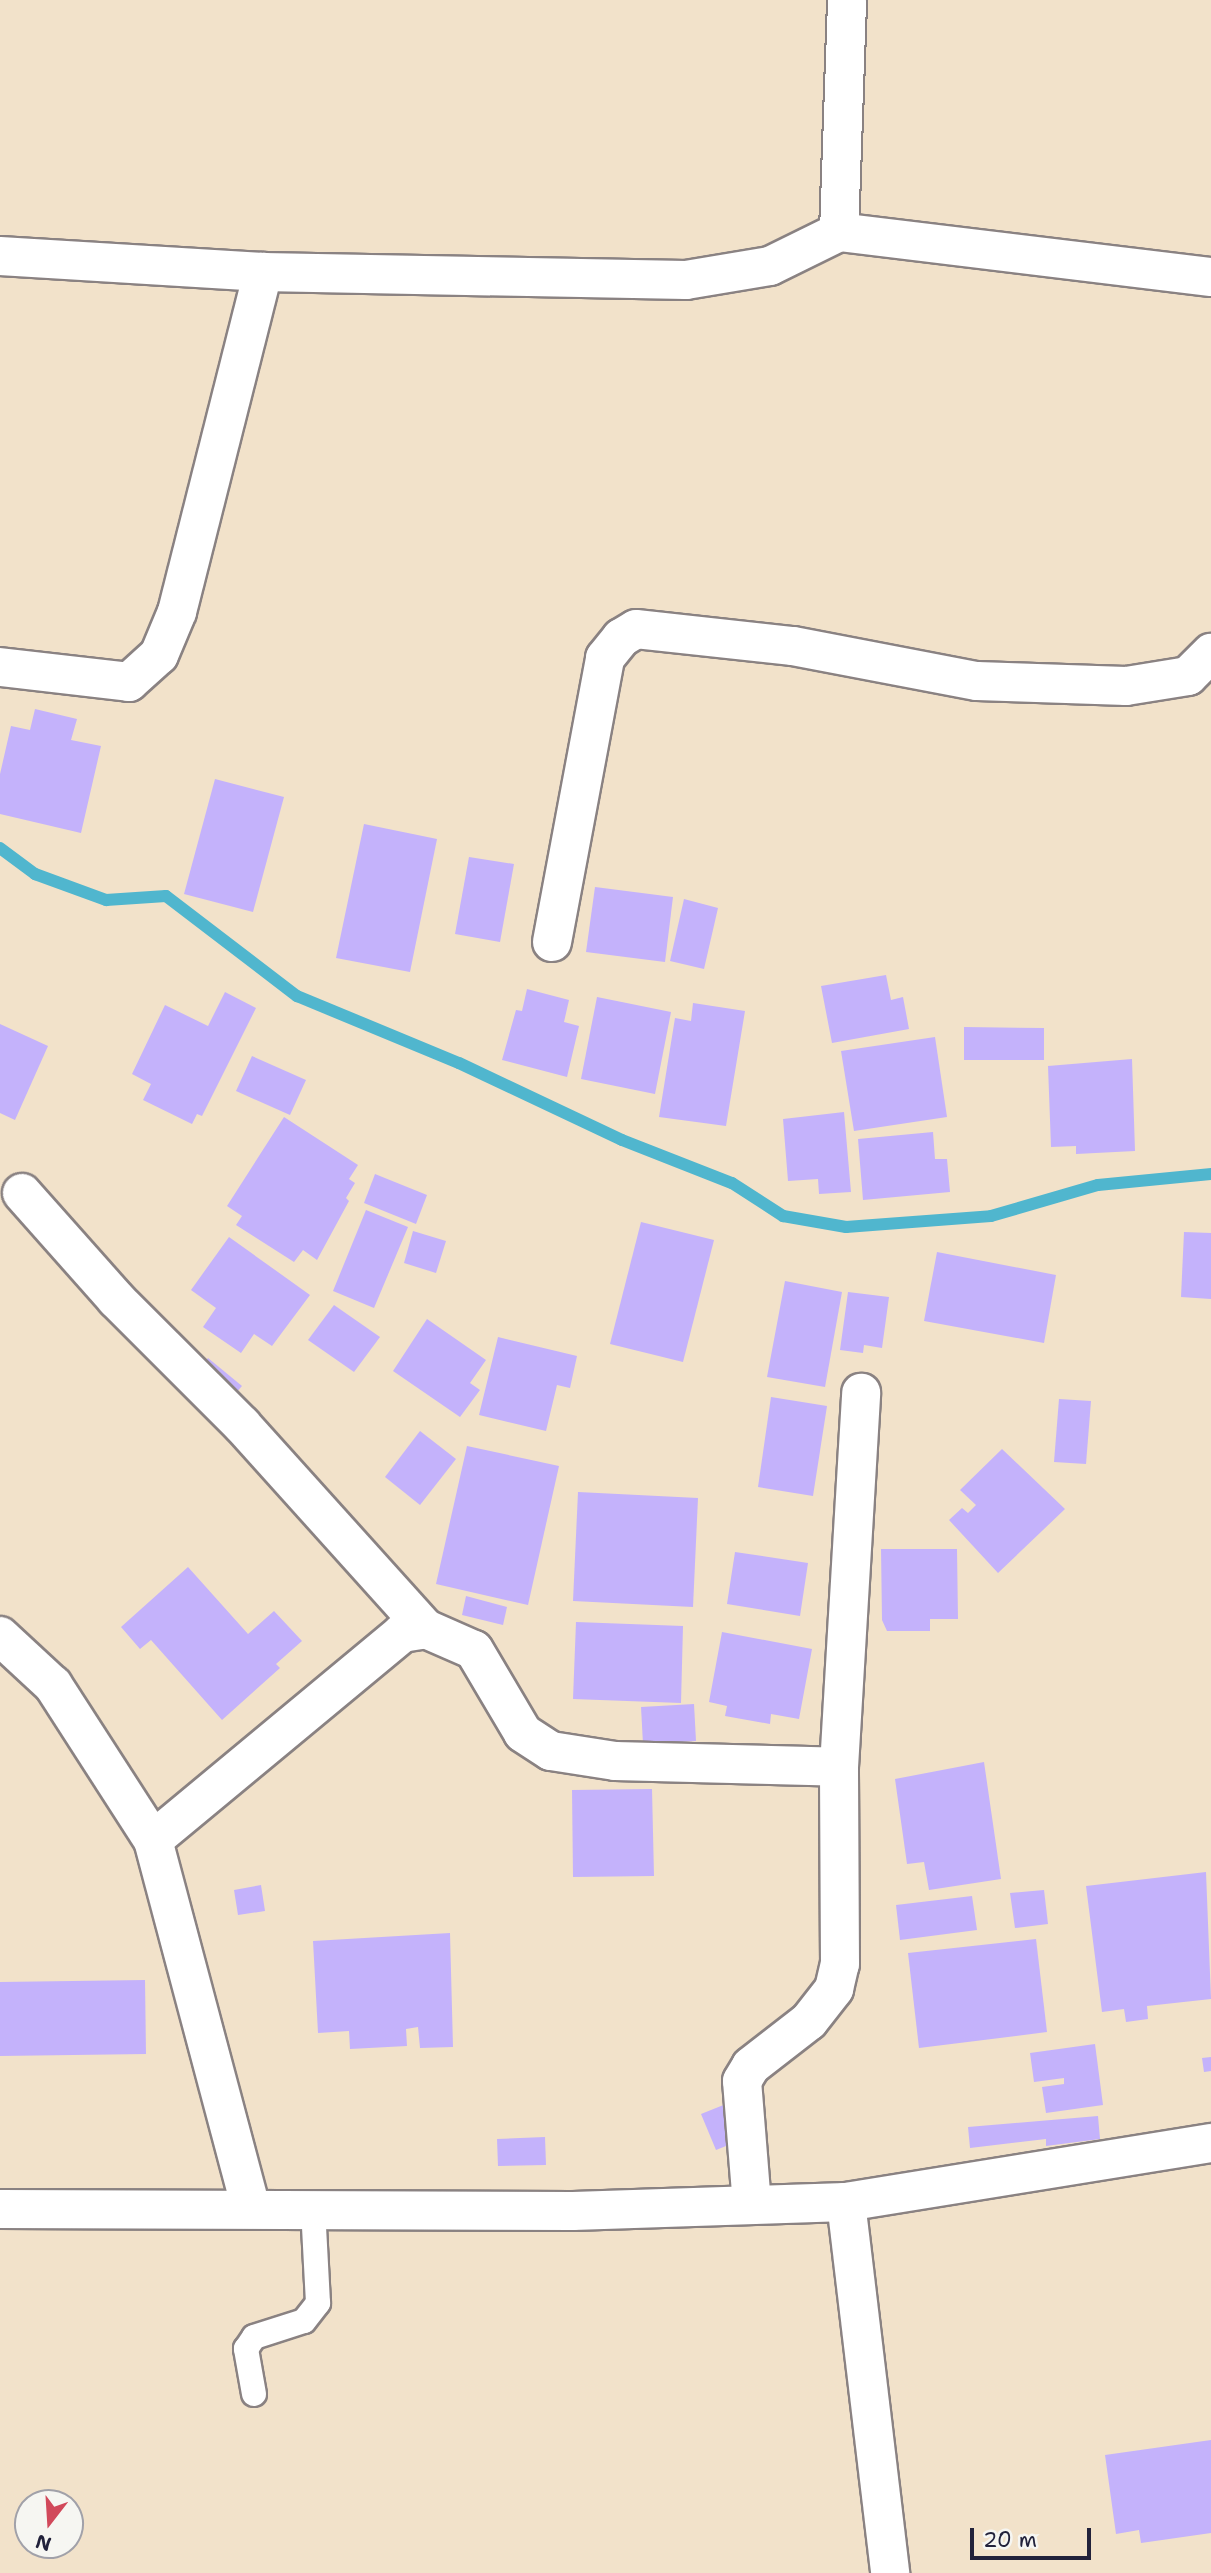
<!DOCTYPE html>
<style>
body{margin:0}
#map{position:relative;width:1211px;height:2573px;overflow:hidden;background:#f2e2ca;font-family:"Shantell Sans",sans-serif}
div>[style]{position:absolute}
.stream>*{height:12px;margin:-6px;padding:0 6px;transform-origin:6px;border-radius:6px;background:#50b6ce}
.building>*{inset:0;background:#c4b2fb}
.roads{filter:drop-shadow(2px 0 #8a8282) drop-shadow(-2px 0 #8a8282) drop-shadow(0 2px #8a8282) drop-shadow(0 -2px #8a8282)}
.lane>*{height:24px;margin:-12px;padding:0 12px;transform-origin:12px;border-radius:12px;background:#fff}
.street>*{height:38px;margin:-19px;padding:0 19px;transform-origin:19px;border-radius:19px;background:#fff}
span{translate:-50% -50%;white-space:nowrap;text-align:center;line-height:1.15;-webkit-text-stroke:5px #f6f6f2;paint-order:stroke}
.north{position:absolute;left:14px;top:2489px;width:70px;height:70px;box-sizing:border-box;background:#f6f6f2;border:2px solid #a1a1a9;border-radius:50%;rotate:197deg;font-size:19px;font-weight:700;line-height:28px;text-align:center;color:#22223b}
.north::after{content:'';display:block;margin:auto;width:24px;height:32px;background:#d1495b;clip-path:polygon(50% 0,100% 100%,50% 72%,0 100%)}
.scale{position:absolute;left:970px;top:2528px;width:121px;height:32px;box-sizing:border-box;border:4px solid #22223b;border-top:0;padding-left:9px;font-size:21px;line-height:24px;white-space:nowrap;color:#22223b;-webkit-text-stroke:5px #f6f6f2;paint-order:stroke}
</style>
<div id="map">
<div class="stream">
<div style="left:0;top:848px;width:44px;rotate:36.6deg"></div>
<div style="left:35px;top:874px;width:76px;rotate:20.1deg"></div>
<div style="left:106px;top:900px;width:60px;rotate:-3.8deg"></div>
<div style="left:166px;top:896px;width:165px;rotate:37.4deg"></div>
<div style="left:297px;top:996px;width:175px;rotate:22.5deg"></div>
<div style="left:459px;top:1063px;width:180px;rotate:25.3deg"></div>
<div style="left:622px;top:1140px;width:118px;rotate:21.4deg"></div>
<div style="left:732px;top:1183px;width:61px;rotate:32.9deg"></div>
<div style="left:783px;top:1216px;width:64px;rotate:9.9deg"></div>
<div style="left:846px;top:1227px;width:145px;rotate:-4.3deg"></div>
<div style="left:991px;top:1216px;width:111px;rotate:-16.2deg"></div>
<div style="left:1098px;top:1185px;width:114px;rotate:-5.6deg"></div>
</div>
<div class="building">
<div style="clip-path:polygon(35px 709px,77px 719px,71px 740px,101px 746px,81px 833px,0 814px,0 774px,11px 726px,30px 730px)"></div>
<div style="clip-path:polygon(215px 779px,284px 797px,253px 912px,184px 894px)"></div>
<div style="clip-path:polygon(364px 824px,437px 839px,410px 972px,336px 958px)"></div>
<div style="clip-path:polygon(469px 857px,514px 864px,500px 942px,455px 934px)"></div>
<div style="clip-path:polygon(595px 887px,673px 897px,665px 962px,586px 952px)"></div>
<div style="clip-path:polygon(684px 899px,718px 908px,704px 969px,670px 961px)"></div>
<div style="clip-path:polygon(886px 975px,891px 1000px,903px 997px,909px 1029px,832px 1043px,821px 986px)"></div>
<div style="clip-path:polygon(527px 989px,569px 1000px,564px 1022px,579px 1026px,567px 1077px,502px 1060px,516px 1010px,522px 1011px)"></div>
<div style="clip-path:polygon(225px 992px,256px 1008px,202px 1116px,197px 1114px,192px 1124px,143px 1100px,151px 1084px,132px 1074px,165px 1005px,208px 1026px)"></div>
<div style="clip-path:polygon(597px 997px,671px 1012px,655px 1094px,581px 1079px)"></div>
<div style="clip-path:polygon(693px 1003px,745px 1011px,726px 1126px,659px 1117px,675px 1018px,691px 1021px)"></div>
<div style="clip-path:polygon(0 1024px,48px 1046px,15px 1120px,0 1113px)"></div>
<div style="clip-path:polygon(964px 1027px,1044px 1028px,1044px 1060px,964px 1060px)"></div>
<div style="clip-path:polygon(935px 1037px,947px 1117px,854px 1131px,841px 1051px)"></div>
<div style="clip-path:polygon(252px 1056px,306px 1080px,290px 1115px,236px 1091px)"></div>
<div style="clip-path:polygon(1132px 1059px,1135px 1151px,1076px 1154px,1076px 1146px,1051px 1147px,1048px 1066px)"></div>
<div style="clip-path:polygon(844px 1112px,851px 1192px,819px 1194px,818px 1179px,788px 1181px,783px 1119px)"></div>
<div style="clip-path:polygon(284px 1117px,358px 1165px,349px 1179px,355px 1183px,346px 1198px,349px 1201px,317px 1260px,303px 1250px,294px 1262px,236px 1225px,242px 1216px,227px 1206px)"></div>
<div style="clip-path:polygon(933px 1132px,935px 1159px,947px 1159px,950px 1192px,863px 1200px,858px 1139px)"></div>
<div style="clip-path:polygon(375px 1174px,427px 1195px,416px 1224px,364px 1203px)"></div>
<div style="clip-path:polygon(366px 1210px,408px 1227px,374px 1308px,333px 1291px)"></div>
<div style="clip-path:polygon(641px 1222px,714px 1240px,683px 1362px,610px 1344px)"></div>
<div style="clip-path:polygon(413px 1231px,446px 1241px,436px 1273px,404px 1263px)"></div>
<div style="clip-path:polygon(1184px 1232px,1211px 1233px,1211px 1299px,1181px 1297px)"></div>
<div style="clip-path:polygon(229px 1237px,310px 1295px,272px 1346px,254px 1334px,241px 1353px,203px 1327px,216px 1308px,191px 1290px)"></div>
<div style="clip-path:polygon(937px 1252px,1056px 1275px,1044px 1343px,924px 1321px)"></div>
<div style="clip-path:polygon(785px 1281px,842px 1292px,825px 1387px,767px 1377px)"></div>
<div style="clip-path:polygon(848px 1292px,889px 1297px,882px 1348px,864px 1345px,863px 1353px,840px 1350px)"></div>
<div style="clip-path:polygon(334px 1305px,380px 1337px,354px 1372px,308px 1340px)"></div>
<div style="clip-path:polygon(427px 1319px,486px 1360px,470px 1383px,480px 1390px,460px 1417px,393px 1371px)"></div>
<div style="clip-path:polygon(498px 1337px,577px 1356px,570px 1388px,557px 1385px,546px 1431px,479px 1415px)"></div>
<div style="clip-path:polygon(208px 1358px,242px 1386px,231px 1399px,197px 1372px)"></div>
<div style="clip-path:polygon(771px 1397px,827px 1406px,813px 1496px,758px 1487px)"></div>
<div style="clip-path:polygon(1059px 1399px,1091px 1401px,1086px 1464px,1054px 1462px)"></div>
<div style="clip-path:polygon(420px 1431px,456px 1459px,420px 1505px,385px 1477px)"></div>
<div style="clip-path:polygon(467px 1446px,559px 1466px,528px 1605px,436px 1584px)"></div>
<div style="clip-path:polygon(1002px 1449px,1065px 1509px,998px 1573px,949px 1520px,962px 1508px,968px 1513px,976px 1505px,960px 1490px)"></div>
<div style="clip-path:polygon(578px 1492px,698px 1498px,693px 1607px,573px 1601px)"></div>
<div style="clip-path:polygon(881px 1549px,957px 1549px,958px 1619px,930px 1619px,930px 1631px,887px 1631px,882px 1620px)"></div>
<div style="clip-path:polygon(735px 1552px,808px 1563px,800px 1616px,727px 1604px)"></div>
<div style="clip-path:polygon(188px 1567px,248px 1634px,274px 1611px,302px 1641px,276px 1664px,280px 1668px,222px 1720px,151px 1640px,140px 1649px,121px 1627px)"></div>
<div style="clip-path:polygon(466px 1596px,507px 1607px,503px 1625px,462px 1615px)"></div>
<div style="clip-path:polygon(576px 1622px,683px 1626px,681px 1703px,573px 1699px)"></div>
<div style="clip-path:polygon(722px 1632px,812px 1649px,799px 1719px,771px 1714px,770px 1724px,725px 1716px,727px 1706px,709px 1702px)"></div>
<div style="clip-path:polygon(694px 1704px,696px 1741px,643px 1744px,641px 1707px)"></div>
<div style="clip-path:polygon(984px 1762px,1001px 1879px,929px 1890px,924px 1862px,907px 1864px,895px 1779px)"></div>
<div style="clip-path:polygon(652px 1789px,654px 1876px,573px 1877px,572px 1790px)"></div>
<div style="clip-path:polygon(1206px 1872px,1211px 1999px,1147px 2006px,1148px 2019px,1126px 2022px,1124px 2009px,1102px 2012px,1086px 1886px)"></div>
<div style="clip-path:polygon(261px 1885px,265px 1911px,238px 1915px,234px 1890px)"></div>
<div style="clip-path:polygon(1044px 1890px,1048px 1924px,1015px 1928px,1010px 1893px)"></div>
<div style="clip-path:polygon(972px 1896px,977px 1930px,900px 1940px,896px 1905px)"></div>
<div style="clip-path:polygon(450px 1933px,453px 2047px,420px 2048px,418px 2027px,406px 2029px,407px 2046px,350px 2049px,349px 2031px,318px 2033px,313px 1941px)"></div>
<div style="clip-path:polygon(1036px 1939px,1047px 2032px,919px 2048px,908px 1953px)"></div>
<div style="clip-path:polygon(145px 1980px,146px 2054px,0 2056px,0 1982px)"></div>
<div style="clip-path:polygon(1095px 2044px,1103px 2105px,1046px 2113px,1042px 2087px,1064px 2084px,1064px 2078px,1034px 2082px,1030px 2053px)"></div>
<div style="clip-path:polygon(1211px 2057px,1211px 2071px,1204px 2072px,1202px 2058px)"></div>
<div style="clip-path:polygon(726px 2104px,741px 2140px,716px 2150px,701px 2114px)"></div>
<div style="clip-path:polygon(1098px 2116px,1100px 2139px,1046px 2146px,1046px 2139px,970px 2148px,968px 2127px)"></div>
<div style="clip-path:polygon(545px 2137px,546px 2165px,498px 2166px,497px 2139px)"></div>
<div style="clip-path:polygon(1211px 2440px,1211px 2533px,1141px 2543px,1139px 2530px,1116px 2534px,1105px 2455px)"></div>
</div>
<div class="roads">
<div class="lane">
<div style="left:254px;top:2394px;width:46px;rotate:-100.1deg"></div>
<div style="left:246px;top:2349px;width:14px;rotate:-56deg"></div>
<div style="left:254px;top:2337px;width:52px;rotate:-17.7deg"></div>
<div style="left:304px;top:2321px;width:23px;rotate:-52deg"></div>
<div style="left:318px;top:2303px;width:94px;rotate:-93deg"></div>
</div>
<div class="street">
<div style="left:839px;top:232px;width:232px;rotate:-88deg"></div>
<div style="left:0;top:256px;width:263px;rotate:3.5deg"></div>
<div style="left:263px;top:272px;width:423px;rotate:1.1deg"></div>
<div style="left:686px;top:280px;width:85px;rotate:-9.5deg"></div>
<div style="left:770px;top:266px;width:77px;rotate:-26.2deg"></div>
<div style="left:839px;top:232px;width:375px;rotate:6.9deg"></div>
<div style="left:0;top:667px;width:130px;rotate:6.6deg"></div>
<div style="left:129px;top:682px;width:40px;rotate:-42deg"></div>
<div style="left:159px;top:655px;width:47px;rotate:-67.3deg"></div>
<div style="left:177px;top:612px;width:351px;rotate:-75.8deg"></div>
<div style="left:552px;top:942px;width:289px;rotate:-79.4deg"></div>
<div style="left:605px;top:658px;width:26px;rotate:-51deg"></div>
<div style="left:621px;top:638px;width:17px;rotate:-31deg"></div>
<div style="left:636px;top:629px;width:158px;rotate:6.2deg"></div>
<div style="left:793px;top:646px;width:187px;rotate:10.8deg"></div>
<div style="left:977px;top:681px;width:149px;rotate:1.9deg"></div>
<div style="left:1126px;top:686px;width:63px;rotate:-9.2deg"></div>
<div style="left:1188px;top:676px;width:33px;rotate:-45deg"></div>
<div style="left:22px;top:1193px;width:142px;rotate:48.4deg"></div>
<div style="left:116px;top:1299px;width:178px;rotate:45deg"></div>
<div style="left:242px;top:1425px;width:275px;rotate:48deg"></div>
<div style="left:0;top:1636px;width:72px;rotate:42.8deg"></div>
<div style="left:53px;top:1685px;width:184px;rotate:57.2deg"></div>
<div style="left:153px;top:1840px;width:381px;rotate:75.1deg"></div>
<div style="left:153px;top:1840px;width:324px;rotate:-39.7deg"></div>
<div style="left:402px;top:1633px;width:24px;rotate:-9deg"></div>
<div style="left:426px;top:1629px;width:52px;rotate:23.6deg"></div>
<div style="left:474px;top:1650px;width:96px;rotate:59.4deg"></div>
<div style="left:523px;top:1733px;width:33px;rotate:33deg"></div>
<div style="left:551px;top:1751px;width:65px;rotate:8.9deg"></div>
<div style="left:615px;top:1761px;width:224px;rotate:1.5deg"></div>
<div style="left:846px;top:2202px;width:374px;rotate:83.2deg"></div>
<div style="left:752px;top:2205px;width:124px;rotate:-94.6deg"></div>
<div style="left:742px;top:2081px;width:17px;rotate:-59deg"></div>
<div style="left:751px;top:2066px;width:73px;rotate:-37.8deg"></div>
<div style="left:809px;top:2021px;width:41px;rotate:-52deg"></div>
<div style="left:834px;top:1989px;width:26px;rotate:-77deg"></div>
<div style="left:840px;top:1964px;width:197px;rotate:-90.3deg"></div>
<div style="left:839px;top:1767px;width:375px;rotate:-86.6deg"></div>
<div style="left:0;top:2209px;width:573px;rotate:0.2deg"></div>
<div style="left:573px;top:2211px;width:273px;rotate:-1.9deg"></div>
<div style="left:846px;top:2202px;width:370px;rotate:-9.2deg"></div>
</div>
</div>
<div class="north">N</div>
<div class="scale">20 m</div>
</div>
